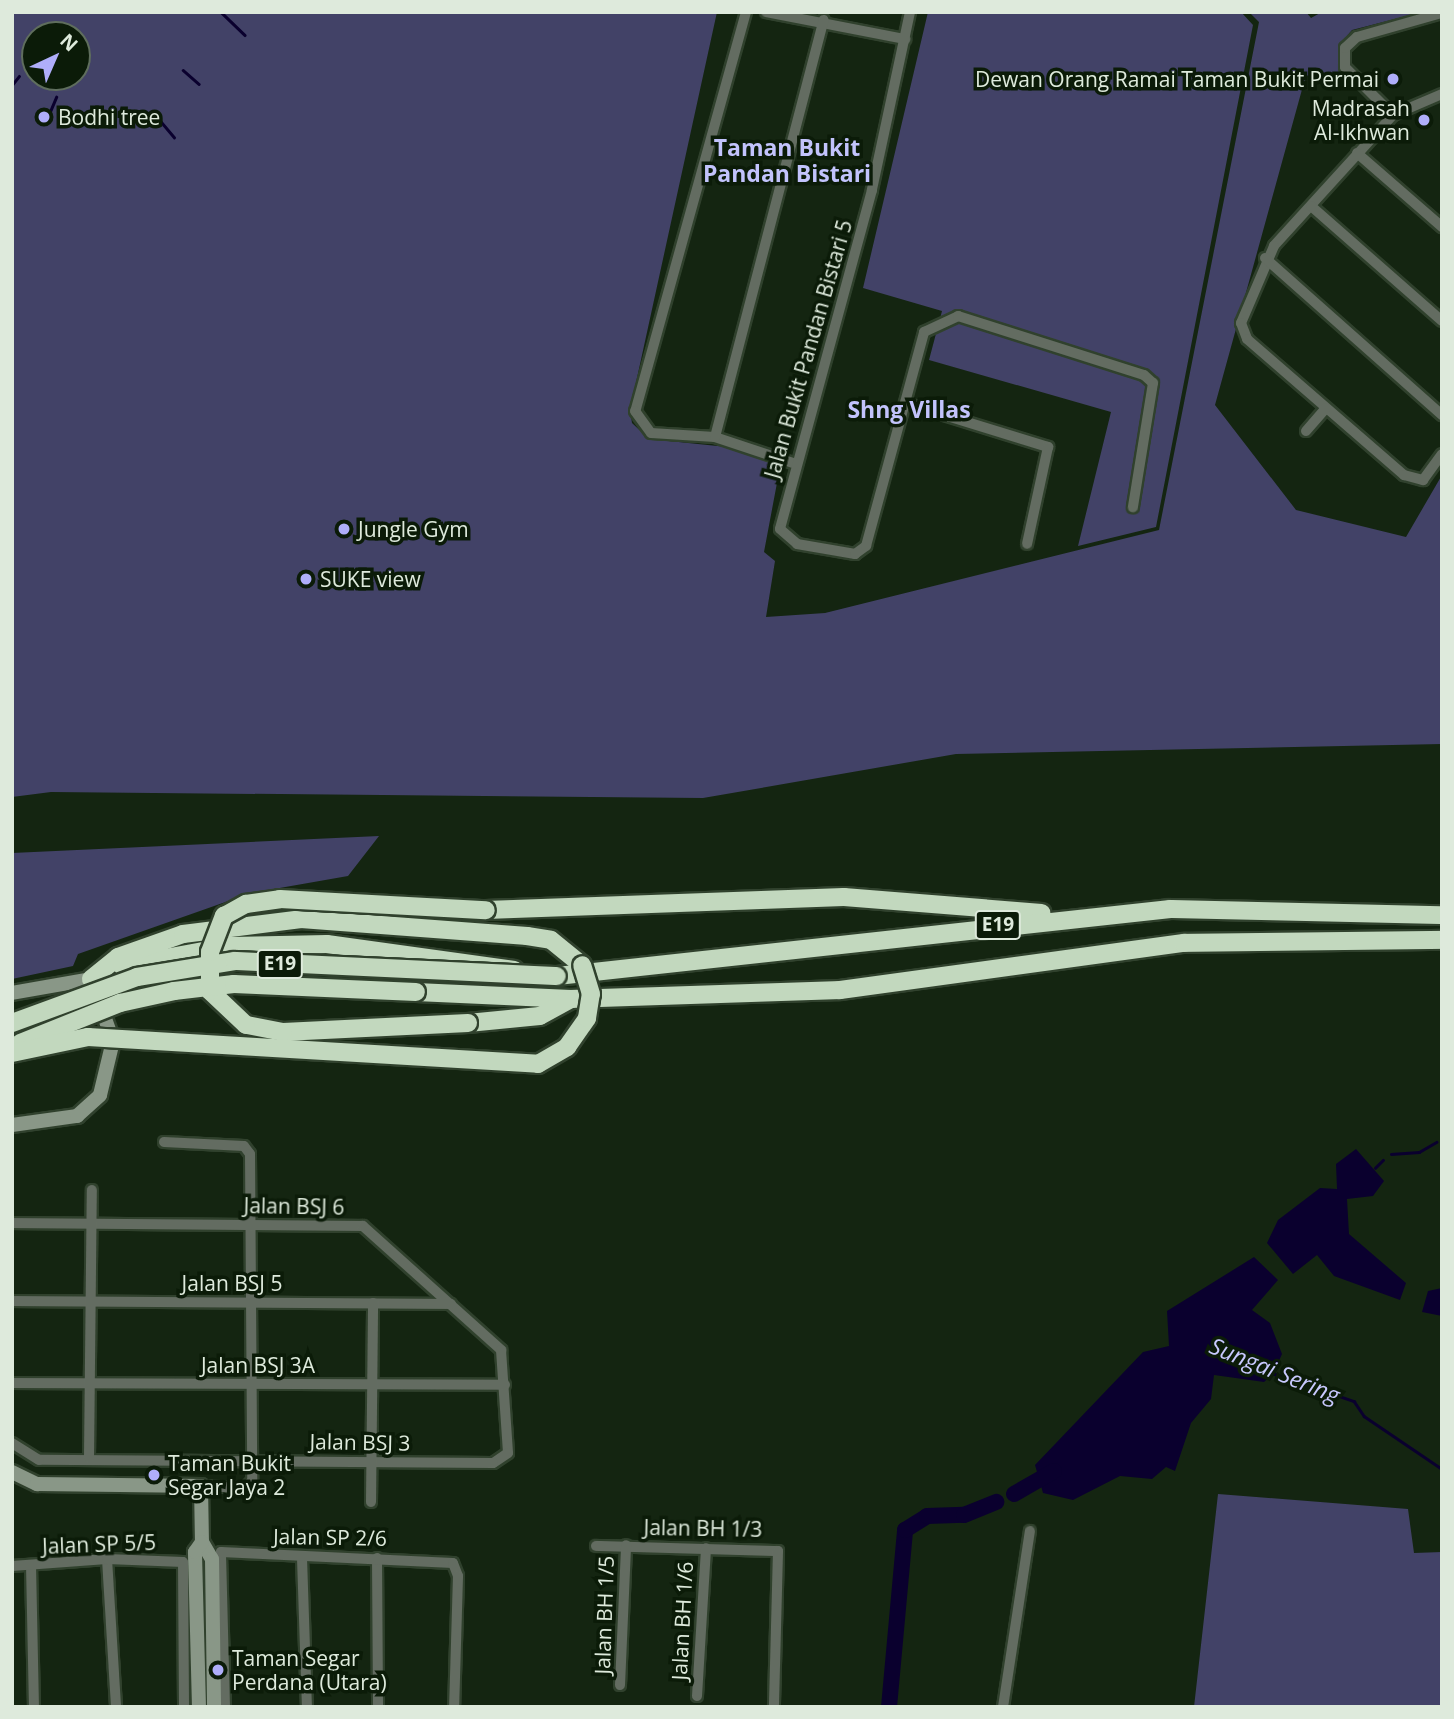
<!DOCTYPE html>
<style>
body{margin:0}
#map{position:relative;width:1454px;height:1719px;overflow:hidden;background:#142511;font-family:"Open Sans",sans-serif}
div>[style]{position:absolute}
.green>*{inset:0;background:#424267}
.water>*{inset:0;background:#0a002e}
.stream>*{height:2.5px;margin:-1.25px;padding:0 1.25px;transform-origin:1.25px;border-radius:1.25px;background:#0a002e}
.river>*{height:16px;margin:-8px;padding:0 8px;transform-origin:8px;border-radius:8px;background:#0a002e}
.roads{filter:drop-shadow(2px 0 #30412d) drop-shadow(-2px 0 #30412d) drop-shadow(0 2px #30412d) drop-shadow(0 -2px #30412d)}
.street>*{height:10px;margin:-5px;padding:0 5px;transform-origin:5px;border-radius:5px;background:#636c61}
.secondary>*{height:14px;margin:-7px;padding:0 7px;transform-origin:7px;border-radius:7px;background:#899787}
.highway>*{height:18px;margin:-9px;padding:0 9px;transform-origin:9px;border-radius:9px;background:#c2d8be}
.bridges{filter:drop-shadow(2px 0 #30412d) drop-shadow(-2px 0 #30412d) drop-shadow(0 2px #30412d) drop-shadow(0 -2px #30412d)}
.highway-bridge>*{height:18px;margin:-9px;padding:0 9px;transform-origin:9px;border-radius:9px;background:#c2d8be}
.dots>*{width:19px;height:19px;translate:-50% -50%;box-sizing:border-box;border:4px solid #0b1b08;border-radius:50%}
span{translate:-50% -50%;white-space:nowrap;text-align:center;line-height:1.15;-webkit-text-stroke:7px #0b1b08;paint-order:stroke}
.shield-label span{padding:2px 5px;background:#0b1b08;border:2px solid;border-radius:5px;-webkit-text-stroke-width:0}
.shield-label{font-size:19px;color:#deeadc;font-weight:700}
.poi-label{font-size:21px;color:#deeadc}
.right{translate:-100% -50%;text-align:right}
.left{translate:0 -50%;text-align:left}
.street-label{font-size:21px;color:#deeadc}
.neighbourhood-label{font-size:23px;color:#c2c3fc;font-weight:700}
.water-label{font-size:23px;color:#c8c9fe;font-style:italic}
.frame{position:absolute;inset:0;border:14px solid #deeadc;pointer-events:none}
.north{position:absolute;left:21px;top:21px;width:70px;height:70px;box-sizing:border-box;background:#0b1b08;border:2px solid #5f6e5d;border-radius:50%;rotate:44deg;font-size:19px;font-weight:700;line-height:28px;text-align:center;color:#deeadc}
.north::after{content:'';display:block;margin:auto;width:24px;height:32px;background:#afaefa;clip-path:polygon(50% 0,100% 100%,50% 72%,0 100%)}
</style>
<div id="map">
<div class="green">
<div style="clip-path:polygon(evenodd,12px 12px,717px 12px,630px 410px,632px 423px,649px 439px,747px 449px,780px 467px,764px 552px,775px 561px,766px 617px,825px 613px,1159px 530px,1259px 22px,1249px 12px,1306px 12px,1311px 18px,1322px 12px,1422px 12px,1352px 30px,1339px 45px,1344px 76px,1335px 84px,1306px 75px,1215px 405px,1296px 510px,1406px 537px,1442px 475px,1442px 744px,956px 754px,703px 798px,51px 792px,12px 797px,12px 12px,35px 35px,77px 35px,77px 77px,35px 77px,35px 35px)"></div>
<div style="clip-path:polygon(928px 12px,1241px 12px,1253px 25px,1156px 527px,1078px 546px,1111px 412px,929px 360px,942px 311px,863px 288px)"></div>
<div style="clip-path:polygon(379px 836px,348px 876px,251px 893px,78px 954px,73px 966px,12px 979px,12px 853px)"></div>
<div style="clip-path:polygon(1218px 1494px,1408px 1509px,1414px 1553px,1442px 1552px,1442px 1707px,1194px 1707px)"></div>
</div>
<div class="water">
<div style="clip-path:polygon(1356px 1149px,1384px 1181px,1373px 1196px,1347px 1199px,1349px 1234px,1406px 1283px,1400px 1300px,1334px 1276px,1317px 1255px,1293px 1274px,1267px 1243px,1278px 1220px,1320px 1188px,1337px 1189px,1336px 1164px)"></div>
<div style="clip-path:polygon(1254px 1257px,1278px 1280px,1252px 1310px,1270px 1323px,1282px 1354px,1273px 1374px,1264px 1382px,1214px 1375px,1211px 1399px,1191px 1423px,1175px 1471px,1166px 1467px,1152px 1479px,1120px 1476px,1073px 1500px,1043px 1493px,1035px 1465px,1143px 1352px,1169px 1346px,1167px 1311px)"></div>
<div style="clip-path:polygon(1442px 1288px,1442px 1316px,1422px 1312px,1428px 1291px)"></div>
</div>
<div class="stream">
<div style="left:221px;top:12px;width:33px;rotate:44deg"></div>
<div style="left:183px;top:70px;width:21px;rotate:41deg"></div>
<div style="left:12px;top:85px;width:11px;rotate:-52deg"></div>
<div style="left:153px;top:112px;width:33px;rotate:50deg"></div>
<div style="left:46px;top:121px;width:26px;rotate:-67deg"></div>
<div style="left:1391px;top:1154px;width:28px;rotate:-4deg"></div>
<div style="left:1419px;top:1152px;width:20px;rotate:-30deg"></div>
<div style="left:1375px;top:1168px;width:11px;rotate:-45deg"></div>
<div style="left:1272px;top:1373px;width:87px;rotate:18.9deg"></div>
<div style="left:1354px;top:1401px;width:18px;rotate:56deg"></div>
<div style="left:1364px;top:1416px;width:94px;rotate:34.2deg"></div>
</div>
<div class="river">
<div style="left:1014px;top:1494px;width:46px;rotate:-29.9deg"></div>
<div style="left:889px;top:1707px;width:178px;rotate:-84.8deg"></div>
<div style="left:905px;top:1530px;width:26px;rotate:-32deg"></div>
<div style="left:927px;top:1516px;width:37px;rotate:-2deg"></div>
<div style="left:964px;top:1515px;width:35px;rotate:-22deg"></div>
</div>
<div class="roads">
<div class="street">
<div style="left:746px;top:12px;width:414px;rotate:105.5deg"></div>
<div style="left:635px;top:411px;width:27px;rotate:54deg"></div>
<div style="left:651px;top:433px;width:64px;rotate:3.6deg"></div>
<div style="left:715px;top:437px;width:82px;rotate:18.4deg"></div>
<div style="left:766px;top:12px;width:142px;rotate:11deg"></div>
<div style="left:910px;top:12px;width:182px;rotate:102.1deg"></div>
<div style="left:872px;top:190px;width:351px;rotate:105.2deg"></div>
<div style="left:780px;top:529px;width:23px;rotate:41deg"></div>
<div style="left:797px;top:544px;width:59px;rotate:9.8deg"></div>
<div style="left:855px;top:554px;width:14px;rotate:-36deg"></div>
<div style="left:866px;top:546px;width:222px;rotate:-74.8deg"></div>
<div style="left:924px;top:332px;width:38px;rotate:-25deg"></div>
<div style="left:958px;top:316px;width:195px;rotate:17.6deg"></div>
<div style="left:1144px;top:375px;width:12px;rotate:42deg"></div>
<div style="left:1153px;top:383px;width:126px;rotate:99.2deg"></div>
<div style="left:1442px;top:94px;width:53px;rotate:156.8deg"></div>
<div style="left:1393px;top:115px;width:177px;rotate:132.3deg"></div>
<div style="left:1274px;top:246px;width:84px;rotate:113.2deg"></div>
<div style="left:1241px;top:323px;width:17px;rotate:69deg"></div>
<div style="left:1247px;top:339px;width:208px;rotate:40.9deg"></div>
<div style="left:1404px;top:475px;width:20px;rotate:15deg"></div>
<div style="left:1423px;top:480px;width:32px;rotate:-54deg"></div>
<div style="left:1393px;top:115px;width:68px;rotate:-135deg"></div>
<div style="left:1345px;top:67px;width:19px;rotate:-90deg"></div>
<div style="left:1345px;top:48px;width:16px;rotate:-43deg"></div>
<div style="left:1357px;top:37px;width:88px;rotate:-15.8deg"></div>
<div style="left:1357px;top:153px;width:113px;rotate:41deg"></div>
<div style="left:1311px;top:206px;width:174px;rotate:41.3deg"></div>
<div style="left:1265px;top:258px;width:237px;rotate:41.6deg"></div>
<div style="left:905px;top:403px;width:150px;rotate:17.1deg"></div>
<div style="left:1048px;top:447px;width:99px;rotate:102.2deg"></div>
<div style="left:1306px;top:431px;width:30px;rotate:-49deg"></div>
<div style="left:715px;top:437px;width:431px;rotate:-75.4deg"></div>
<div style="left:164px;top:1142px;width:80px;rotate:2.9deg"></div>
<div style="left:244px;top:1146px;width:10px;rotate:53deg"></div>
<div style="left:250px;top:1154px;width:327px;rotate:89.6deg"></div>
<div style="left:252px;top:1481px;width:10px;rotate:135deg"></div>
<div style="left:245px;top:1488px;width:44px;rotate:-177.4deg"></div>
<div style="left:12px;top:1223px;width:351px;rotate:0.5deg"></div>
<div style="left:363px;top:1226px;width:186px;rotate:41.9deg"></div>
<div style="left:501px;top:1350px;width:103px;rotate:86.1deg"></div>
<div style="left:508px;top:1453px;width:18px;rotate:146deg"></div>
<div style="left:493px;top:1463px;width:454px;rotate:-179.6deg"></div>
<div style="left:39px;top:1460px;width:32px;rotate:-148deg"></div>
<div style="left:12px;top:1301px;width:439px;rotate:0.4deg"></div>
<div style="left:12px;top:1383px;width:493px;rotate:0.2deg"></div>
<div style="left:89px;top:1458px;width:268px;rotate:-89.4deg"></div>
<div style="left:371px;top:1502px;width:199px;rotate:-89.4deg"></div>
<div style="left:596px;top:1546px;width:182px;rotate:1.6deg"></div>
<div style="left:778px;top:1551px;width:156px;rotate:91.5deg"></div>
<div style="left:302px;top:1558px;width:149px;rotate:88.1deg"></div>
<div style="left:377px;top:1558px;width:149px;rotate:89.6deg"></div>
<div style="left:107px;top:1559px;width:148px;rotate:86.5deg"></div>
<div style="left:31px;top:1565px;width:142px;rotate:88.8deg"></div>
<div style="left:12px;top:1566px;width:95px;rotate:-4.2deg"></div>
<div style="left:107px;top:1559px;width:76px;rotate:2.3deg"></div>
<div style="left:183px;top:1562px;width:145px;rotate:89.6deg"></div>
<div style="left:620px;top:1685px;width:140px;rotate:-87.5deg"></div>
<div style="left:697px;top:1696px;width:148px;rotate:-86.5deg"></div>
<div style="left:225px;top:1707px;width:155px;rotate:-91.5deg"></div>
<div style="left:221px;top:1552px;width:232px;rotate:2.7deg"></div>
<div style="left:453px;top:1563px;width:14px;rotate:69deg"></div>
<div style="left:458px;top:1576px;width:131px;rotate:91.7deg"></div>
<div style="left:1003px;top:1707px;width:178px;rotate:-81.3deg"></div>
</div>
<div class="secondary">
<div style="left:12px;top:993px;width:80px;rotate:-10deg"></div>
<div style="left:12px;top:1125px;width:66px;rotate:-7.9deg"></div>
<div style="left:77px;top:1116px;width:31px;rotate:-42deg"></div>
<div style="left:100px;top:1095px;width:56px;rotate:-76.5deg"></div>
<div style="left:113px;top:1041px;width:63px;rotate:-109.6deg"></div>
<div style="left:12px;top:1472px;width:28px;rotate:26deg"></div>
<div style="left:37px;top:1484px;width:164px;rotate:0.7deg"></div>
<div style="left:201px;top:1486px;width:56px;rotate:89deg"></div>
<div style="left:202px;top:1542px;width:20px;rotate:60deg"></div>
<div style="left:212px;top:1559px;width:148px;rotate:89.2deg"></div>
<div style="left:199px;top:1707px;width:155px;rotate:-91.5deg"></div>
<div style="left:195px;top:1552px;width:12px;rotate:-55deg"></div>
</div>
<div class="highway">
<div style="left:486px;top:910px;width:358px;rotate:-2.1deg"></div>
<div style="left:844px;top:897px;width:198px;rotate:4.6deg"></div>
<div style="left:122px;top:966px;width:111px;rotate:-10.4deg"></div>
<div style="left:231px;top:946px;width:96px;rotate:-1.2deg"></div>
<div style="left:327px;top:944px;width:189px;rotate:7.9deg"></div>
<div style="left:557px;top:976px;width:617px;rotate:-6.24deg"></div>
<div style="left:1170px;top:909px;width:272px;rotate:1.3deg"></div>
<div style="left:91px;top:979px;width:35px;rotate:-39deg"></div>
<div style="left:118px;top:957px;width:69px;rotate:-19.5deg"></div>
<div style="left:183px;top:934px;width:119px;rotate:-7.2deg"></div>
<div style="left:301px;top:919px;width:227px;rotate:4.3deg"></div>
<div style="left:527px;top:936px;width:24px;rotate:9deg"></div>
<div style="left:551px;top:940px;width:40px;rotate:39deg"></div>
<div style="left:416px;top:992px;width:155px;rotate:2.6deg"></div>
<div style="left:571px;top:999px;width:269px;rotate:-1.9deg"></div>
<div style="left:840px;top:990px;width:347px;rotate:-7.8deg"></div>
<div style="left:1184px;top:943px;width:258px;rotate:-0.7deg"></div>
<div style="left:468px;top:1023px;width:72px;rotate:-5.6deg"></div>
<div style="left:540px;top:1016px;width:35px;rotate:-29deg"></div>
</div>
</div>
<div class="bridges">
<div class="highway-bridge">
<div style="left:12px;top:1023px;width:133px;rotate:-20.2deg"></div>
<div style="left:137px;top:977px;width:99px;rotate:-9.3deg"></div>
<div style="left:235px;top:961px;width:322px;rotate:2.7deg"></div>
<div style="left:468px;top:1023px;width:185px;rotate:177.2deg"></div>
<div style="left:283px;top:1032px;width:38px;rotate:-169deg"></div>
<div style="left:246px;top:1025px;width:50px;rotate:-136.6deg"></div>
<div style="left:210px;top:991px;width:39px;rotate:-90deg"></div>
<div style="left:210px;top:952px;width:39px;rotate:-69deg"></div>
<div style="left:224px;top:916px;width:25px;rotate:-29deg"></div>
<div style="left:246px;top:904px;width:34px;rotate:-8deg"></div>
<div style="left:280px;top:899px;width:206px;rotate:3.1deg"></div>
<div style="left:20px;top:1043px;width:108px;rotate:-21.8deg"></div>
<div style="left:120px;top:1003px;width:55px;rotate:-12.5deg"></div>
<div style="left:174px;top:991px;width:60px;rotate:-6.7deg"></div>
<div style="left:234px;top:984px;width:182px;rotate:2.5deg"></div>
<div style="left:12px;top:1053px;width:78px;rotate:-11.9deg"></div>
<div style="left:88px;top:1037px;width:451px;rotate:3.4deg"></div>
<div style="left:538px;top:1064px;width:34px;rotate:-30deg"></div>
<div style="left:567px;top:1047px;width:35px;rotate:-55deg"></div>
<div style="left:587px;top:1018px;width:24px;rotate:-81deg"></div>
<div style="left:591px;top:994px;width:30px;rotate:-107deg"></div>
</div>
</div>
<div class="dots">
<div style="left:1393px;top:79px;background:#afaefa"></div>
<div style="left:44px;top:117px;background:#afaefa"></div>
<div style="left:1424px;top:120px;background:#afaefa"></div>
<div style="left:344px;top:529px;background:#afaefa"></div>
<div style="left:306px;top:579px;background:#afaefa"></div>
<div style="left:154px;top:1475px;background:#afaefa"></div>
<div style="left:218px;top:1670px;background:#afaefa"></div>
</div>
<div class="shield-label">
<span style="left:998px;top:925px">E19</span>
<span style="left:280px;top:964px">E19</span>
</div>
<div class="poi-label">
<span class="right" style="left:1379px;top:79px">Dewan Orang Ramai Taman Bukit Permai</span>
<span class="right" style="left:1410px;top:120px">Madrasah<br>Al-Ikhwan</span>
<span class="left" style="left:58px;top:117px">Bodhi tree</span>
<span class="left" style="left:358px;top:529px">Jungle Gym</span>
<span class="left" style="left:320px;top:579px">SUKE view</span>
<span class="left" style="left:168px;top:1475px">Taman Bukit<br>Segar Jaya 2</span>
<span class="left" style="left:232px;top:1670px">Taman Segar<br>Perdana (Utara)</span>
</div>
<div class="street-label">
<span style="left:808px;top:349px;rotate:-74deg">Jalan Bukit Pandan Bistari 5</span>
<span style="left:294px;top:1206px;rotate:1deg">Jalan BSJ 6</span>
<span style="left:232px;top:1283px">Jalan BSJ 5</span>
<span style="left:258px;top:1365px">Jalan BSJ 3A</span>
<span style="left:360px;top:1442px;rotate:1deg">Jalan BSJ 3</span>
<span style="left:703px;top:1528px;rotate:1deg">Jalan BH 1/3</span>
<span style="left:330px;top:1537px;rotate:1deg">Jalan SP 2/6</span>
<span style="left:99px;top:1544px;rotate:-2deg">Jalan SP 5/5</span>
<span style="left:604px;top:1615px;rotate:-88deg">Jalan BH 1/5</span>
<span style="left:682px;top:1621px;rotate:-87deg">Jalan BH 1/6</span>
</div>
<div class="neighbourhood-label">
<span style="left:787px;top:160px">Taman Bukit<br>Pandan Bistari</span>
<span style="left:909px;top:409px">Shng Villas</span>
</div>
<div class="water-label">
<span style="left:1275px;top:1370px;rotate:22deg">Sungai Sering</span>
</div>
<div class="frame"></div>
<div class="north">N</div>
</div>
